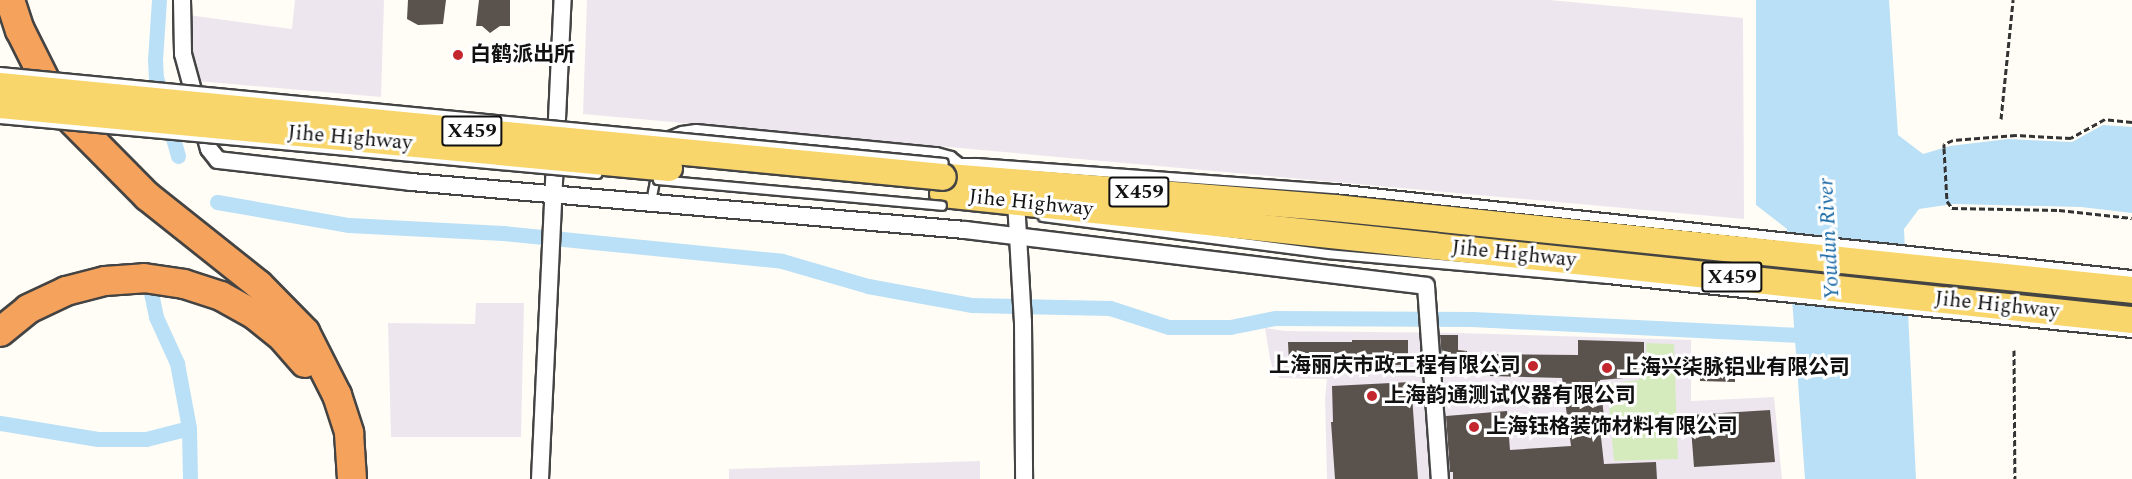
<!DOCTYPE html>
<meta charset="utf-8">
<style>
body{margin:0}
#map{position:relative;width:2132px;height:479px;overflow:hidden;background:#fffdf5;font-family:Spectral,"Noto Sans SC",serif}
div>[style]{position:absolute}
.industrial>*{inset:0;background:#eee6ef}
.green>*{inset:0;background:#d5ebbd}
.water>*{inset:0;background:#b9e0f7}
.canal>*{height:15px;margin:-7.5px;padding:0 7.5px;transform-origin:7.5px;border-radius:7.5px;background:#b9e0f7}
.building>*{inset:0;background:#5a524d}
.path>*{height:3px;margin-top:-1.5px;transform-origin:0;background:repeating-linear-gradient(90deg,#333 0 6px,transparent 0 9px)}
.roads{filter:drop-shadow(2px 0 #444) drop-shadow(-2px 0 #444) drop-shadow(0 2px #444) drop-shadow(0 -2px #444)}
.service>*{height:8px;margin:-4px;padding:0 4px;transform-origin:4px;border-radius:4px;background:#fff}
.minor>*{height:16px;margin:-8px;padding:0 8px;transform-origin:8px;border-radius:8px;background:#fff}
.primary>*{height:26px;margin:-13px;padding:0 13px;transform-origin:13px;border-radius:13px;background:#f9d66b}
.motorway>*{height:28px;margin:-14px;padding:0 14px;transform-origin:14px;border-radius:14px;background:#f5a25d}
.bridges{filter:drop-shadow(2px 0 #444) drop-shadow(-2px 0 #444) drop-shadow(0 2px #444) drop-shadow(0 -2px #444)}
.service-bridge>*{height:8px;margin:-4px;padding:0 4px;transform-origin:4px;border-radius:4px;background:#fff}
.primary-bridge>*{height:26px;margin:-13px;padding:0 13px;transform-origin:13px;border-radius:13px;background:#f9d66b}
.dots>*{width:16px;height:16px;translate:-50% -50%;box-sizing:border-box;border:3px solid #fff;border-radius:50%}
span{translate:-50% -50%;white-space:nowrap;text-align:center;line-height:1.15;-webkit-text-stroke:6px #fff;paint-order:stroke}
.shield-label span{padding:2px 4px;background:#fff;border:2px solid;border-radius:4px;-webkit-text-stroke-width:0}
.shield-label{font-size:20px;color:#111;font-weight:700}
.poi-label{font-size:21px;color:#111;font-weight:700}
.left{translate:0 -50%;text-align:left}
.right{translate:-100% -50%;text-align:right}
.street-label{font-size:21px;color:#111}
.water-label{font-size:22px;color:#1768a6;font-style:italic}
</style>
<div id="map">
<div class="industrial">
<div style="clip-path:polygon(295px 0,384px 0,381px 97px,197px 81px,188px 55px,188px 15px,292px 29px)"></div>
<div style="clip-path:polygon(587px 0,1549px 0,1743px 18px,1744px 219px,583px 114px)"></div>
<div style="clip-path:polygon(476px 303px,524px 303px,521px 437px,391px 437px,388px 323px,475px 324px)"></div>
<div style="clip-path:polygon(1265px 328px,1285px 331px,1457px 333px,1691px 340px,1691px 401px,1774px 397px,1782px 479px,1327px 479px,1325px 398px,1327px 379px,1280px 378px,1274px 373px,1270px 359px)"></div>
<div style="clip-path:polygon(980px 461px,980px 479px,729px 479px,729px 469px)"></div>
</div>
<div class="green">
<div style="clip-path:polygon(1646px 343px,1674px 344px,1678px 459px,1614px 461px,1607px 384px,1639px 380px,1639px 363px,1647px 362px)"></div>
</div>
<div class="water">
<div style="clip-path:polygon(1756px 0,1889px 0,1898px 135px,1923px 154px,1950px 146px,2008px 139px,2072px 142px,2103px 125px,2132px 127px,2132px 213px,2081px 207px,1953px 204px,1919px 209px,1904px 229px,1916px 479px,1805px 479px,1787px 229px,1756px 205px)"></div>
</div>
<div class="canal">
<div style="left:159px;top:0;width:60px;rotate:93.8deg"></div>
<div style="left:155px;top:60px;width:17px;rotate:87deg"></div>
<div style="left:156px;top:77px;width:82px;rotate:74.4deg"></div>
<div style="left:217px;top:202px;width:134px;rotate:9.9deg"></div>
<div style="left:349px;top:225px;width:154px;rotate:3deg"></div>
<div style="left:503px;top:233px;width:280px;rotate:5.7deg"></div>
<div style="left:782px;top:261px;width:90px;rotate:16.2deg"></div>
<div style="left:868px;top:286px;width:106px;rotate:10.4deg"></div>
<div style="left:972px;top:305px;width:138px;rotate:1.2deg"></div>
<div style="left:1110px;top:308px;width:62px;rotate:17.9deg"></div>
<div style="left:1169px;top:327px;width:61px"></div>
<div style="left:1230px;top:327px;width:46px;rotate:-11.3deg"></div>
<div style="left:1275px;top:318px;width:197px;rotate:0.3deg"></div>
<div style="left:1472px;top:319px;width:323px;rotate:2.8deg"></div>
<div style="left:151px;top:293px;width:25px;rotate:78deg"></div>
<div style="left:156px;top:317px;width:51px;rotate:65.5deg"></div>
<div style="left:177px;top:363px;width:66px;rotate:79.5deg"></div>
<div style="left:189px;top:428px;width:51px;rotate:88.9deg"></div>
<div style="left:0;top:423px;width:99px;rotate:9.3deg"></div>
<div style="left:98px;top:439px;width:48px"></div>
<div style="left:146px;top:439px;width:44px;rotate:-14.3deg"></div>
</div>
<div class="building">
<div style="clip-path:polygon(408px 0,446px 0,443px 24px,418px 25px,407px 19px)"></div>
<div style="clip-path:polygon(479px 0,510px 0,510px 26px,500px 26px,490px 33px,482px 26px,476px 26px)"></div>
<div style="clip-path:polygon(1440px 335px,1458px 335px,1458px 350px,1467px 351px,1467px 370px,1443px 370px)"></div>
<div style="clip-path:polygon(1352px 340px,1408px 340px,1408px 365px,1289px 364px,1288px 342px,1352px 342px)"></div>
<div style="clip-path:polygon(1578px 340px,1644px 342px,1644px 358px,1637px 359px,1636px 377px,1600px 380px,1606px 436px,1601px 437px,1604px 464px,1656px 462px,1657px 479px,1453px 479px,1453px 472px,1450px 472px,1446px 416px,1507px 411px,1510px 450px,1571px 446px,1562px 378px,1490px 376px,1490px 354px,1578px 355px)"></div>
<div style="clip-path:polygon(1701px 359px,1735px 360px,1735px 382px,1700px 381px)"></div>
<div style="clip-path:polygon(1411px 382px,1418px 479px,1335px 479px,1331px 422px,1333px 422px,1332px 386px)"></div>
<div style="clip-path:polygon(1770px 410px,1775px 462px,1694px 467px,1690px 415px)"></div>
</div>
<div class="path">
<div style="left:2001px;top:119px;width:120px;rotate:-84.2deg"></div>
<div style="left:2132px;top:122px;width:27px;rotate:-174deg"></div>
<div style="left:2105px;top:119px;width:39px;rotate:151deg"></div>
<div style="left:2071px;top:138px;width:55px;rotate:-176.9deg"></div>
<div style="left:2016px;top:135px;width:63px;rotate:175.5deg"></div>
<div style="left:1953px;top:140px;width:10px;rotate:156deg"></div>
<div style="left:1944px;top:144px;width:4px;rotate:90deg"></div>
<div style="left:1944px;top:148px;width:53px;rotate:86.8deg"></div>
<div style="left:1947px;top:201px;width:9px;rotate:54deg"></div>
<div style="left:1952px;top:208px;width:107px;rotate:1.1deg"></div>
<div style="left:2059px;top:210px;width:73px;rotate:6.3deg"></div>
<div style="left:2014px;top:350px;width:129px;rotate:89.6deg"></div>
</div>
<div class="roads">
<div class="service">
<div style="left:667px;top:137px;width:16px;rotate:-22deg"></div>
<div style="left:682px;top:131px;width:14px;rotate:-8deg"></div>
<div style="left:696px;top:129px;width:242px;rotate:5.5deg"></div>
<div style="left:937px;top:152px;width:15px;rotate:16deg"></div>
<div style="left:951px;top:156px;width:11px;rotate:38deg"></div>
<div style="left:944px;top:163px;width:33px"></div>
<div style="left:977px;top:163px;width:359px;rotate:4.2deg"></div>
<div style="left:1335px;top:189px;width:802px;rotate:6.16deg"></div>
<div style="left:651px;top:202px;width:31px;rotate:-79deg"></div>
<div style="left:1043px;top:217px;width:287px;rotate:7.4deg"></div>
<div style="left:1328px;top:254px;width:281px;rotate:5.1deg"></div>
<div style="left:1608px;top:279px;width:527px;rotate:5.88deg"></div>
</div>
<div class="minor">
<div style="left:182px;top:0;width:54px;rotate:88.9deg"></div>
<div style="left:183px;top:54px;width:98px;rotate:74.7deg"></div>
<div style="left:209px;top:149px;width:14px;rotate:51deg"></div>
<div style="left:218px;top:160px;width:194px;rotate:6.5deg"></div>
<div style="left:411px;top:182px;width:556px;rotate:4.95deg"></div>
<div style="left:965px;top:230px;width:464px;rotate:6.9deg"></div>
<div style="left:1426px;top:286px;width:194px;rotate:85.9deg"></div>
<div style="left:1016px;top:201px;width:121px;rotate:86.7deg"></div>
<div style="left:1023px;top:322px;width:157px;rotate:89.6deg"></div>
<div style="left:540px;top:479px;width:480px;rotate:-87.3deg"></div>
</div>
<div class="primary">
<div style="left:949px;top:177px;width:387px;rotate:4.6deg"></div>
<div style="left:1335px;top:208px;width:801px;rotate:5.87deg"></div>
<div style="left:943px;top:194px;width:1196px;rotate:6.05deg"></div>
</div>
<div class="motorway">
<div style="left:10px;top:0;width:32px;rotate:72deg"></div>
<div style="left:20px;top:30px;width:85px;rotate:63.4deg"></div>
<div style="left:58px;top:106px;width:127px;rotate:45.3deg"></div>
<div style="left:147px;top:196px;width:143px;rotate:38.5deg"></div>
<div style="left:259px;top:285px;width:66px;rotate:45.6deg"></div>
<div style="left:305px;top:332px;width:71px;rotate:63.1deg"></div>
<div style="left:337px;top:395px;width:40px;rotate:72deg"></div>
<div style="left:349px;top:433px;width:46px;rotate:86.3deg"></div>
<div style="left:0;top:332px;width:36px;rotate:-39deg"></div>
<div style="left:28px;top:309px;width:42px;rotate:-25.3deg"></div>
<div style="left:66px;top:291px;width:40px;rotate:-14.4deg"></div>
<div style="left:105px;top:281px;width:39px;rotate:-4deg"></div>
<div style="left:144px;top:278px;width:40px;rotate:8.5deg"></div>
<div style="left:184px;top:284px;width:39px;rotate:18deg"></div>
<div style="left:221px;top:296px;width:39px;rotate:29deg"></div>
<div style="left:255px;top:315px;width:36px;rotate:39deg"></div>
<div style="left:283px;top:338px;width:33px;rotate:49deg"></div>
</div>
</div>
<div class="bridges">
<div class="service-bridge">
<div style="left:0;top:72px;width:948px;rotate:5.51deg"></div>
<div style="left:0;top:119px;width:600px;rotate:5.26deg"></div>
<div style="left:658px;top:180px;width:285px;rotate:5.2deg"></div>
</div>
<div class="primary-bridge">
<div style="left:0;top:86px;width:947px;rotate:5.51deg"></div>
<div style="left:0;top:105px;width:672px;rotate:5.38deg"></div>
</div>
</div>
<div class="dots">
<div style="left:458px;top:55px;background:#c4262e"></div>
<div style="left:1533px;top:366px;background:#c4262e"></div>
<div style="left:1607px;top:368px;background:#c4262e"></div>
<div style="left:1372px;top:396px;background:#c4262e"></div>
<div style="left:1474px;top:427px;background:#c4262e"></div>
</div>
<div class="shield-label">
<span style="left:472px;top:131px">X459</span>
<span style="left:1139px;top:192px">X459</span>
<span style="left:1732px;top:277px">X459</span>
</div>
<div class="poi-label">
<span class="left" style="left:470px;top:55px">白鹤派出所</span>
<span class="right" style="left:1521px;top:366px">上海丽庆市政工程有限公司</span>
<span class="left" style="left:1619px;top:368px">上海兴柒脉铝业有限公司</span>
<span class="left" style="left:1384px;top:396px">上海韵通测试仪器有限公司</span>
<span class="left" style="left:1486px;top:427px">上海钰格装饰材料有限公司</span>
</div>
<div class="street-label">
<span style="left:350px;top:138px;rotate:5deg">Jihe Highway</span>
<span style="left:1031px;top:203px;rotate:6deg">Jihe Highway</span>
<span style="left:1514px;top:254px;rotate:6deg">Jihe Highway</span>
<span style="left:1997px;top:305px;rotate:6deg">Jihe Highway</span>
</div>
<div class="water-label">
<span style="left:1829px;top:239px;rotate:-93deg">Youdun River</span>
</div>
</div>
